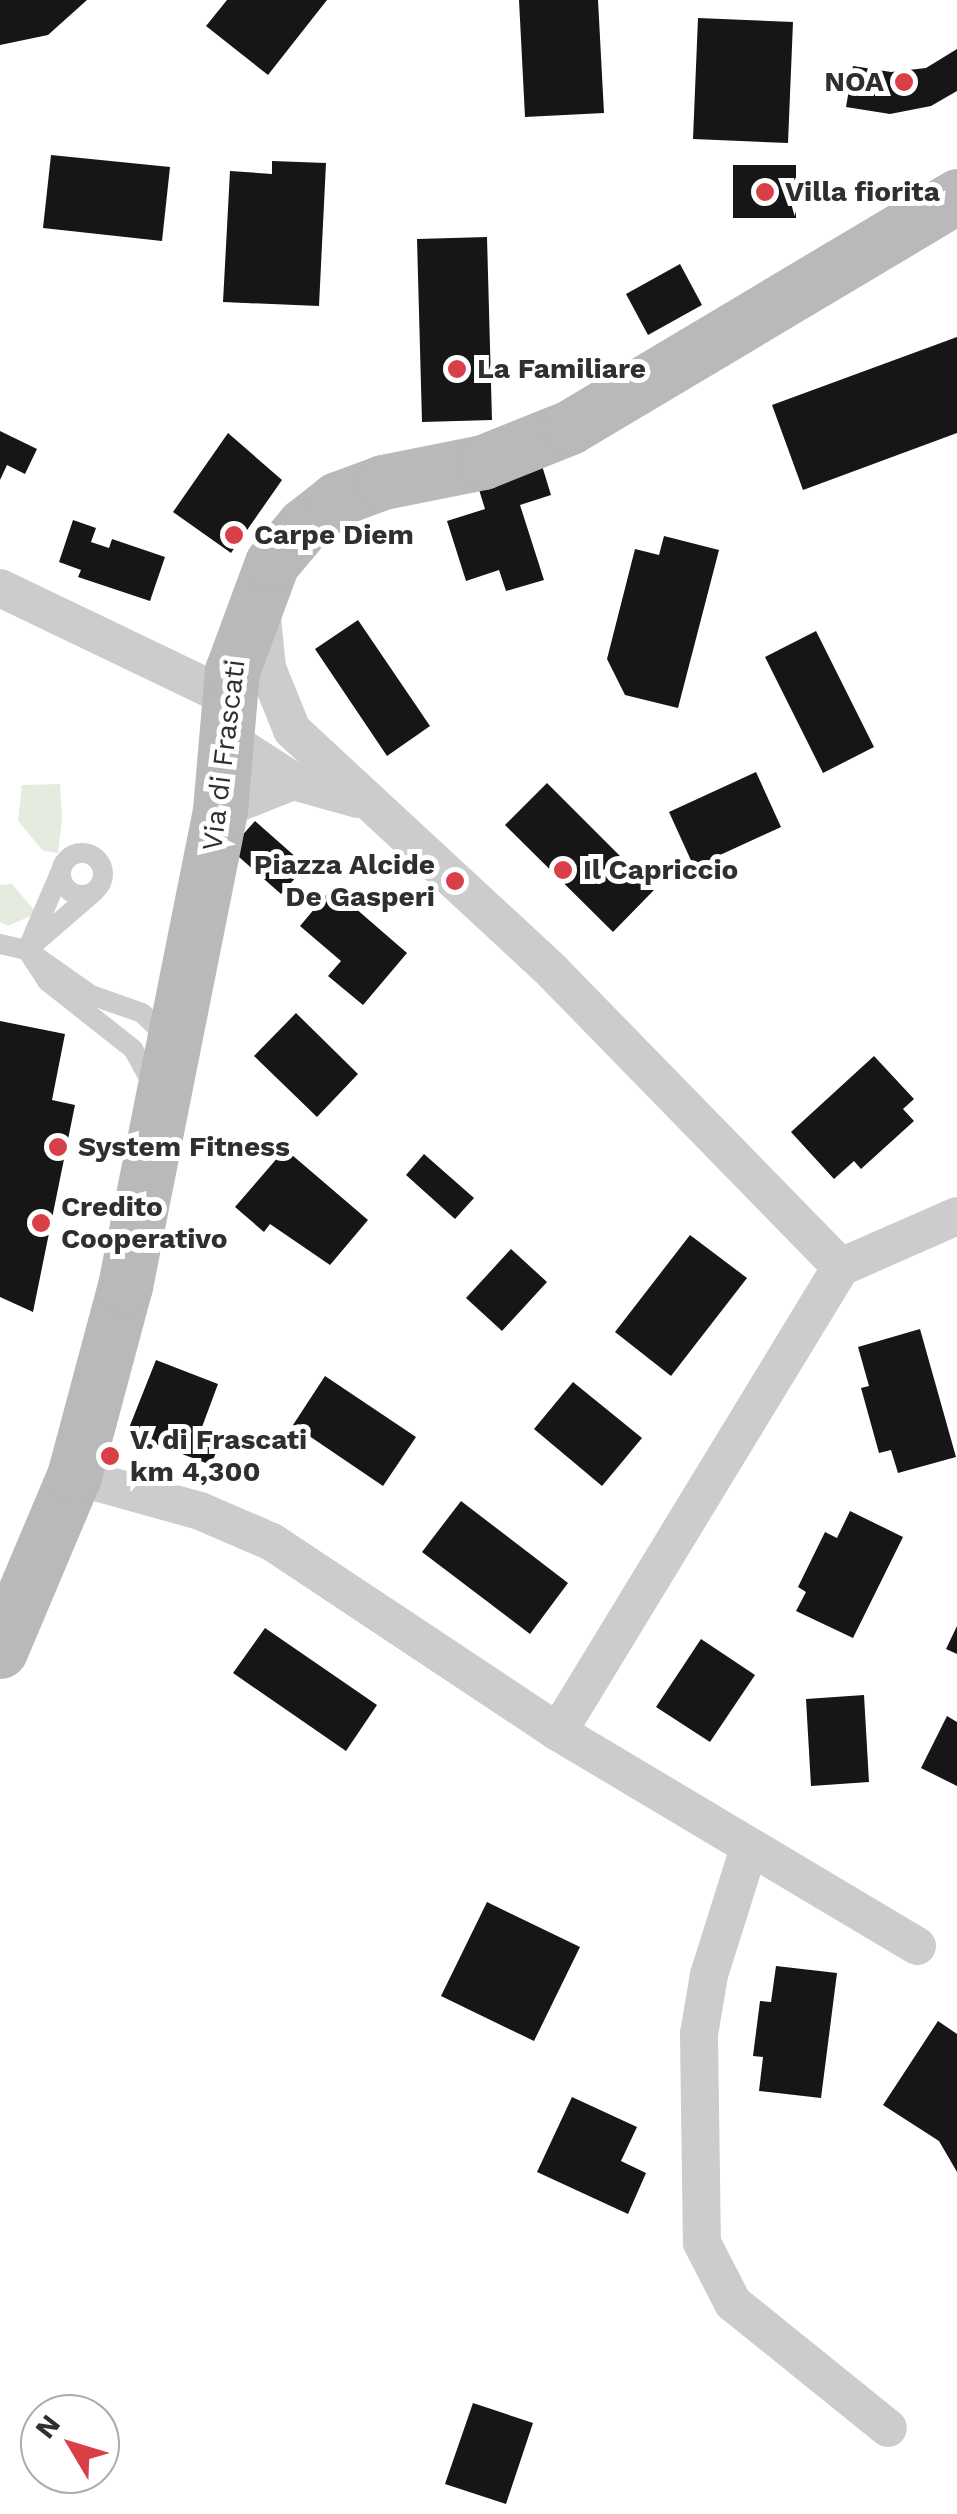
<!DOCTYPE html>
<style>
body{margin:0}
#map{position:relative;width:957px;height:2514px;overflow:hidden;background:#fff;font-family:"Work Sans",sans-serif}
div>[style]{position:absolute}
.green>*{inset:0;background:#e5ebde}
.building>*{inset:0;background:#161616}
.lane>*{height:20px;margin:-10px;padding:0 10px;transform-origin:10px;border-radius:10px;background:#ccc}
.lane>.ring{margin:-10px;padding:0;box-sizing:content-box;background:none;border:20px solid #ccc;border-radius:50%}
.street>*{height:38px;margin:-19px;padding:0 19px;transform-origin:19px;border-radius:19px;background:#ccc}
.secondary>*{height:55px;margin:-27.5px;padding:0 27.5px;transform-origin:27.5px;border-radius:27.5px;background:#b9b9b9}
.dots>*{width:28px;height:28px;translate:-50% -50%;box-sizing:border-box;border:5px solid #fff;border-radius:50%}
span{translate:-50% -50%;white-space:nowrap;text-align:center;line-height:1.15;-webkit-text-stroke:10px #fff;paint-order:stroke}
.poi-label{font-size:28px;color:#2f2f2f;font-weight:700}
.right{translate:-100% -50%;text-align:right}
.left{translate:0 -50%;text-align:left}
.street-label{font-size:28px;color:#2f2f2f}
.north{position:absolute;left:20px;top:2394px;width:100px;height:100px;box-sizing:border-box;background:#fff;border:2px solid #acacac;border-radius:50%;rotate:308deg;font-size:28px;font-weight:700;line-height:40px;text-align:center;color:#2f2f2f}
.north::after{content:'';display:block;margin:auto;width:35px;height:45px;background:#d93f46;clip-path:polygon(50% 0,100% 100%,50% 72%,0 100%)}
</style>
<div id="map">
<div class="green">
<div style="clip-path:polygon(60px 784px,62px 819px,58px 853px,43px 851px,18px 821px,22px 785px)"></div>
<div style="clip-path:polygon(12px 884px,37px 913px,8px 926px,0 922px,0 885px)"></div>
</div>
<div class="building">
<div style="clip-path:polygon(0 0,87px 0,48px 35px,0 45px)"></div>
<div style="clip-path:polygon(227px 0,327px 0,268px 75px,206px 26px)"></div>
<div style="clip-path:polygon(519px 0,598px 0,604px 113px,525px 117px)"></div>
<div style="clip-path:polygon(698px 18px,793px 22px,788px 143px,693px 139px)"></div>
<div style="clip-path:polygon(957px 49px,957px 91px,931px 106px,890px 114px,846px 107px,853px 66px,891px 72px,926px 68px)"></div>
<div style="clip-path:polygon(51px 155px,170px 167px,162px 241px,43px 228px)"></div>
<div style="clip-path:polygon(272px 161px,326px 163px,319px 306px,223px 302px,230px 171px,272px 174px)"></div>
<div style="clip-path:polygon(733px 165px,796px 165px,796px 218px,733px 218px)"></div>
<div style="clip-path:polygon(487px 237px,492px 420px,422px 422px,417px 239px)"></div>
<div style="clip-path:polygon(680px 264px,702px 305px,648px 335px,626px 294px)"></div>
<div style="clip-path:polygon(957px 337px,957px 433px,803px 490px,772px 405px)"></div>
<div style="clip-path:polygon(0 431px,37px 449px,25px 474px,7px 465px,0 480px)"></div>
<div style="clip-path:polygon(228px 433px,282px 480px,231px 553px,173px 512px)"></div>
<div style="clip-path:polygon(540px 459px,551px 495px,520px 505px,544px 580px,506px 591px,499px 570px,466px 581px,447px 521px,485px 509px,476px 480px)"></div>
<div style="clip-path:polygon(73px 520px,96px 528px,91px 542px,109px 548px,112px 539px,165px 557px,150px 601px,78px 577px,81px 570px,59px 562px)"></div>
<div style="clip-path:polygon(664px 536px,719px 550px,678px 708px,625px 695px,607px 659px,635px 549px,659px 555px)"></div>
<div style="clip-path:polygon(358px 620px,430px 726px,387px 756px,315px 649px)"></div>
<div style="clip-path:polygon(816px 631px,874px 747px,823px 773px,765px 657px)"></div>
<div style="clip-path:polygon(756px 772px,781px 827px,694px 867px,669px 812px)"></div>
<div style="clip-path:polygon(547px 783px,654px 890px,613px 932px,505px 825px)"></div>
<div style="clip-path:polygon(255px 821px,306px 866px,281px 894px,230px 849px)"></div>
<div style="clip-path:polygon(332px 888px,407px 953px,363px 1005px,328px 976px,341px 961px,300px 926px)"></div>
<div style="clip-path:polygon(296px 1013px,358px 1074px,317px 1117px,254px 1056px)"></div>
<div style="clip-path:polygon(0 1021px,65px 1034px,52px 1100px,75px 1105px,33px 1312px,0 1297px)"></div>
<div style="clip-path:polygon(874px 1056px,914px 1099px,903px 1109px,914px 1121px,861px 1169px,854px 1161px,834px 1179px,791px 1132px)"></div>
<div style="clip-path:polygon(285px 1149px,368px 1220px,330px 1265px,270px 1224px,264px 1232px,235px 1207px)"></div>
<div style="clip-path:polygon(424px 1154px,474px 1198px,455px 1219px,406px 1175px)"></div>
<div style="clip-path:polygon(690px 1235px,747px 1278px,671px 1376px,615px 1332px)"></div>
<div style="clip-path:polygon(511px 1249px,547px 1282px,502px 1331px,466px 1298px)"></div>
<div style="clip-path:polygon(920px 1329px,956px 1457px,898px 1473px,891px 1450px,879px 1453px,861px 1388px,869px 1386px,858px 1347px)"></div>
<div style="clip-path:polygon(156px 1360px,218px 1384px,202px 1427px,223px 1435px,211px 1465px,127px 1433px)"></div>
<div style="clip-path:polygon(325px 1376px,416px 1437px,383px 1486px,293px 1425px)"></div>
<div style="clip-path:polygon(573px 1382px,642px 1438px,602px 1486px,534px 1429px)"></div>
<div style="clip-path:polygon(461px 1501px,568px 1583px,530px 1634px,422px 1552px)"></div>
<div style="clip-path:polygon(850px 1511px,903px 1537px,853px 1638px,796px 1611px,806px 1592px,798px 1587px,825px 1532px,837px 1538px)"></div>
<div style="clip-path:polygon(957px 1626px,957px 1654px,946px 1649px)"></div>
<div style="clip-path:polygon(265px 1628px,377px 1705px,346px 1751px,233px 1673px)"></div>
<div style="clip-path:polygon(701px 1639px,755px 1675px,710px 1742px,656px 1707px)"></div>
<div style="clip-path:polygon(864px 1695px,869px 1782px,811px 1786px,806px 1699px)"></div>
<div style="clip-path:polygon(947px 1716px,957px 1722px,957px 1786px,921px 1768px)"></div>
<div style="clip-path:polygon(487px 1902px,580px 1947px,534px 2041px,441px 1996px)"></div>
<div style="clip-path:polygon(776px 1966px,837px 1973px,821px 2098px,759px 2091px,763px 2057px,753px 2056px,760px 2001px,771px 2002px)"></div>
<div style="clip-path:polygon(938px 2021px,957px 2034px,957px 2172px,939px 2141px,883px 2105px)"></div>
<div style="clip-path:polygon(572px 2097px,637px 2127px,621px 2161px,646px 2173px,628px 2214px,537px 2172px)"></div>
<div style="clip-path:polygon(473px 2403px,533px 2423px,506px 2504px,445px 2484px)"></div>
</div>
<div class="lane">
<div class="ring" style="left:61px;top:853px;width:22px;height:22px"></div>
<div style="left:30px;top:943px;width:76px;rotate:-66.8deg"></div>
<div style="left:0;top:944px;width:28px;rotate:13deg"></div>
<div style="left:27px;top:950px;width:78px;rotate:35.1deg"></div>
<div style="left:91px;top:995px;width:54px;rotate:19.4deg"></div>
<div style="left:142px;top:1013px;width:35px;rotate:44deg"></div>
<div style="left:27px;top:950px;width:38px;rotate:57deg"></div>
<div style="left:48px;top:982px;width:108px;rotate:38.2deg"></div>
<div style="left:133px;top:1049px;width:41px;rotate:60.9deg"></div>
<div style="left:27px;top:950px;width:89px;rotate:-40.9deg"></div>
</div>
<div class="street">
<div style="left:0;top:588px;width:253px;rotate:25.6deg"></div>
<div style="left:261px;top:608px;width:60px;rotate:84.3deg"></div>
<div style="left:267px;top:668px;width:67px;rotate:68deg"></div>
<div style="left:292px;top:730px;width:355px;rotate:42.8deg"></div>
<div style="left:552px;top:971px;width:414px;rotate:45.7deg"></div>
<div style="left:225px;top:737px;width:81px;rotate:32.9deg"></div>
<div style="left:293px;top:781px;width:67px;rotate:15.5deg"></div>
<div style="left:220px;top:810px;width:79px;rotate:-21.7deg"></div>
<div style="left:74px;top:1476px;width:131px;rotate:15.5deg"></div>
<div style="left:200px;top:1511px;width:78px;rotate:23.3deg"></div>
<div style="left:272px;top:1542px;width:343px;rotate:33.6deg"></div>
<div style="left:558px;top:1732px;width:418px;rotate:30.8deg"></div>
<div style="left:558px;top:1732px;width:544px;rotate:-58.68deg"></div>
<div style="left:841px;top:1267px;width:127px;rotate:-23.7deg"></div>
<div style="left:749px;top:1848px;width:133px;rotate:107.5deg"></div>
<div style="left:709px;top:1975px;width:60px;rotate:99.6deg"></div>
<div style="left:699px;top:2034px;width:209px;rotate:89.2deg"></div>
<div style="left:702px;top:2243px;width:68px;rotate:62.7deg"></div>
<div style="left:733px;top:2303px;width:199px;rotate:38.9deg"></div>
</div>
<div class="secondary">
<div style="left:0;top:1651px;width:190px;rotate:-67.1deg"></div>
<div style="left:74px;top:1476px;width:197px;rotate:-75deg"></div>
<div style="left:125px;top:1286px;width:485px;rotate:-78.7deg"></div>
<div style="left:220px;top:810px;width:140px;rotate:-85.1deg"></div>
<div style="left:232px;top:671px;width:115px;rotate:-69.7deg"></div>
<div style="left:272px;top:563px;width:50px;rotate:-49.9deg"></div>
<div style="left:304px;top:525px;width:42px;rotate:-38.2deg"></div>
<div style="left:337px;top:499px;width:49px;rotate:-20.3deg"></div>
<div style="left:383px;top:482px;width:102px;rotate:-11.3deg"></div>
<div style="left:483px;top:462px;width:94px;rotate:-21.9deg"></div>
<div style="left:570px;top:427px;width:451px;rotate:-30.8deg"></div>
</div>
<div class="dots">
<div style="left:904px;top:82px;background:#d93f46"></div>
<div style="left:765px;top:192px;background:#d93f46"></div>
<div style="left:457px;top:369px;background:#d93f46"></div>
<div style="left:234px;top:535px;background:#d93f46"></div>
<div style="left:563px;top:870px;background:#d93f46"></div>
<div style="left:455px;top:881px;background:#d93f46"></div>
<div style="left:58px;top:1147px;background:#d93f46"></div>
<div style="left:41px;top:1223px;background:#d93f46"></div>
<div style="left:110px;top:1456px;background:#d93f46"></div>
</div>
<div class="poi-label">
<span class="right" style="left:884px;top:82px">NOA</span>
<span class="left" style="left:785px;top:192px">Villa fiorita</span>
<span class="left" style="left:477px;top:369px">La Familiare</span>
<span class="left" style="left:254px;top:535px">Carpe Diem</span>
<span class="right" style="left:435px;top:881px">Piazza Alcide<br>De Gasperi</span>
<span class="left" style="left:583px;top:870px">Il Capriccio</span>
<span class="left" style="left:78px;top:1147px">System Fitness</span>
<span class="left" style="left:61px;top:1223px">Credito<br>Cooperativo</span>
<span class="left" style="left:130px;top:1456px">V. di Frascati<br>km 4,300</span>
</div>
<div class="street-label">
<span style="left:224px;top:755px;rotate:-83deg">Via di Frascati</span>
</div>
<div class="north">N</div>
</div>
